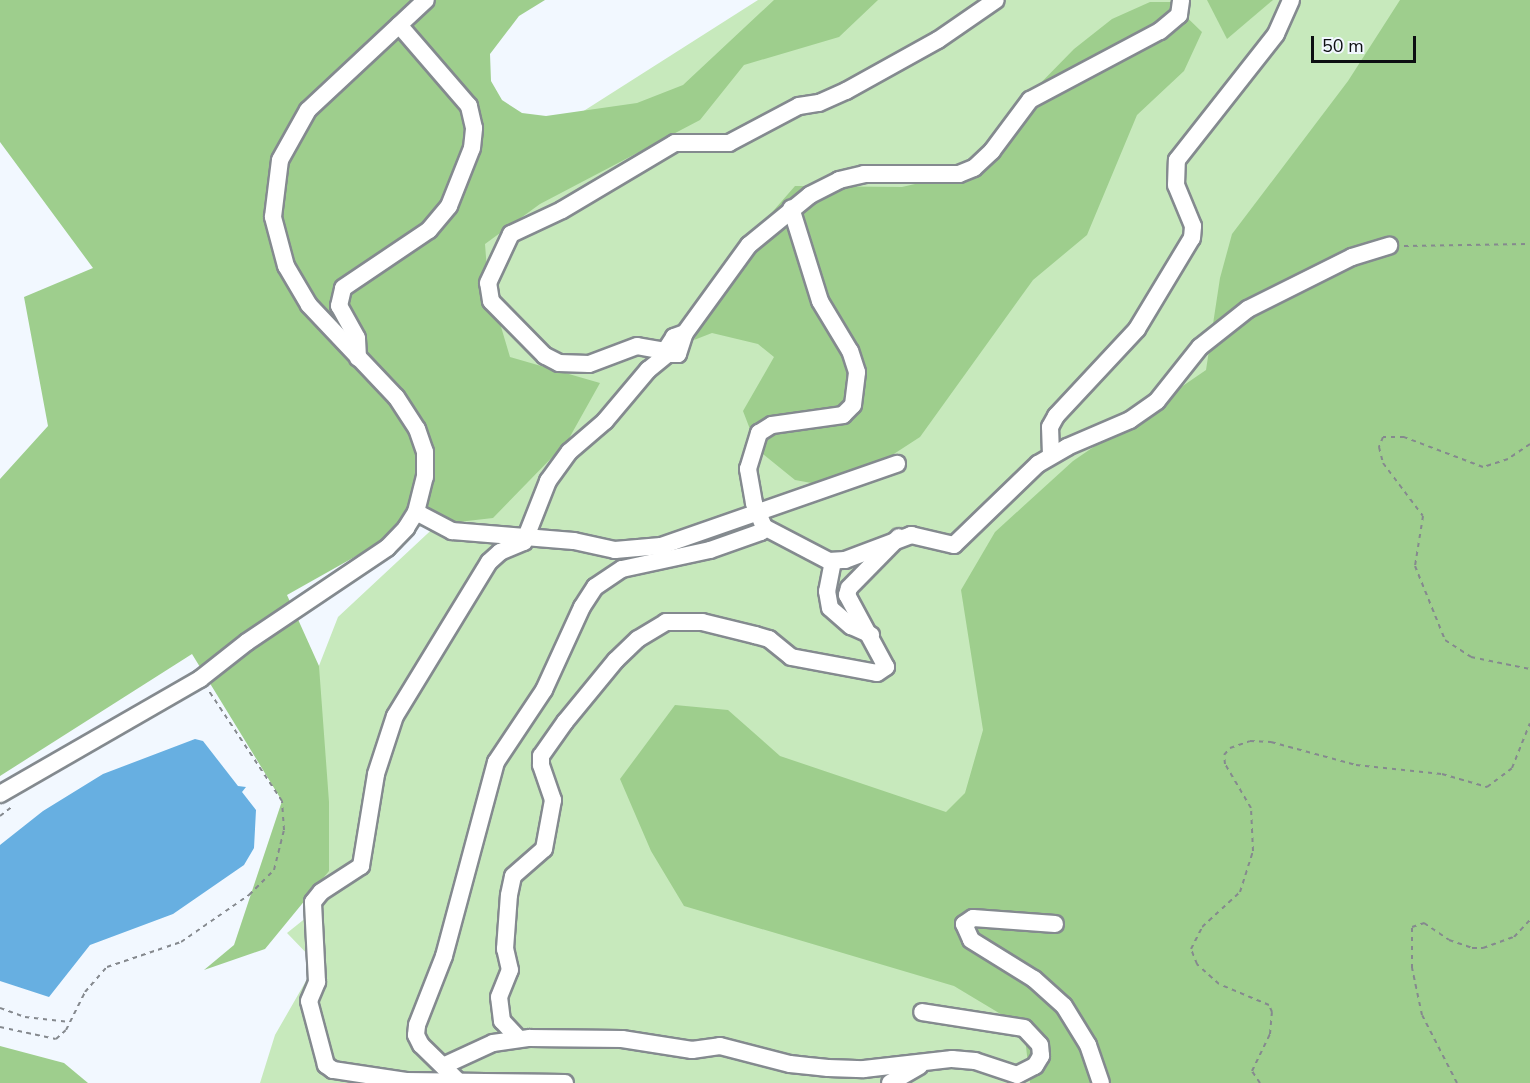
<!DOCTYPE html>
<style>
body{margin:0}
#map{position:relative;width:1530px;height:1083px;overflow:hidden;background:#f2f8ff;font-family:"Nunito Sans",sans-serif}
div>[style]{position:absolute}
.green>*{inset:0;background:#c7e9bc}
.forest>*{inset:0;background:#9ece8d}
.water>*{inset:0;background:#67afe1}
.path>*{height:2px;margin-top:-1px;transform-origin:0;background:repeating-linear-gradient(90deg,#85898e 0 4.5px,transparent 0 9px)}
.roads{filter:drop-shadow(2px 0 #848a8f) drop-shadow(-2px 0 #848a8f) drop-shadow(0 2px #848a8f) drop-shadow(0 -2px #848a8f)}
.minor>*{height:16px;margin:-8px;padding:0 8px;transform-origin:8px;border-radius:8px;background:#fff}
span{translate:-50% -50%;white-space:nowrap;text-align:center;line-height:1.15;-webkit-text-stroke:5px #f2f8ff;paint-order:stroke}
.scale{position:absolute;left:1311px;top:36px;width:105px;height:27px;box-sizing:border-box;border:3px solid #0d0f12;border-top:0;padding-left:8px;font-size:18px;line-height:21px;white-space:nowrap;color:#0d0f12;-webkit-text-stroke:4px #f2f8ff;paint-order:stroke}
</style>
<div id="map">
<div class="green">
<div style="clip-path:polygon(758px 0,1437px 0,1129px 1083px,260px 1083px,275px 1035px,314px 967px,314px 961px,287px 933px,307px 917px,299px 717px,338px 617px,456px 507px,417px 264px,549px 133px)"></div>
</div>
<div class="forest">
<div style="clip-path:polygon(0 0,545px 0,519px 16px,490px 54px,491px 81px,502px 100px,522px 113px,546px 116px,637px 103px,683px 85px,774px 0,878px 0,839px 37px,744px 65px,700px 120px,540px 204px,485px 244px,488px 283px,510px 357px,600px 383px,567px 442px,493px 518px,406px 528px,287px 595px,319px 666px,329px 802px,329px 871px,265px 949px,204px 970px,234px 945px,282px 801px,192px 654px,0 776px,0 479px,48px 426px,24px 297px,93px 268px,0 142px)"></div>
<div style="clip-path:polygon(1207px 0,1273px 0,1227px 39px)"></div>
<div style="clip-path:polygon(1400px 0,1530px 0,1530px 1083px,1030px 1083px,1024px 1028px,954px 986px,684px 906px,651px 851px,620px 779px,675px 705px,728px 710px,780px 756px,946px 812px,965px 793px,983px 730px,961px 590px,995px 532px,1073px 461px,1206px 370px,1220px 278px,1232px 234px,1348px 81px)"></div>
<div style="clip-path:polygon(1150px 2px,1171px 2px,1202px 32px,1184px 71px,1137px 115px,1087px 235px,1033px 280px,920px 437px,883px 461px,817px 484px,795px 480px,758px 450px,743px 411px,774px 357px,758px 344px,712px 333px,694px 340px,734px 256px,795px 186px,902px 187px,941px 178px,989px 154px,1025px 99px,1074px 49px,1112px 19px)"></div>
<div style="clip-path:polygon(0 1046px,64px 1063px,88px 1083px,0 1083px)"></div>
</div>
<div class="water">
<div style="clip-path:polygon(195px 739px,203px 741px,238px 786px,246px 787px,242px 792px,256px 810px,254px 848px,244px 865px,173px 914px,90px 945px,49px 997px,0 981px,0 845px,43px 811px,103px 774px)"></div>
</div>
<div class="path">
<div style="left:1404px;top:246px;width:126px;rotate:-0.9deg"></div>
<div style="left:1530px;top:444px;width:27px;rotate:146deg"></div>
<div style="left:1508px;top:459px;width:26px;rotate:162deg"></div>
<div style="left:1483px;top:467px;width:85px;rotate:-159.2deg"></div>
<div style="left:1404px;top:437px;width:21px;rotate:180deg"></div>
<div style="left:1383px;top:437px;width:11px;rotate:112deg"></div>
<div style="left:1379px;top:447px;width:16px;rotate:76deg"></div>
<div style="left:1383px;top:463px;width:66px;rotate:53deg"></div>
<div style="left:1423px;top:516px;width:51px;rotate:99.1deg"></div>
<div style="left:1415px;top:566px;width:80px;rotate:67.9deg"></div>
<div style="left:1445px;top:640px;width:31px;rotate:33deg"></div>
<div style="left:1471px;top:657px;width:60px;rotate:11.5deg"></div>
<div style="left:0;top:816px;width:18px;rotate:-38deg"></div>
<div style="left:0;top:1008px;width:27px;rotate:20deg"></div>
<div style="left:25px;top:1017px;width:45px;rotate:6.3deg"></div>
<div style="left:0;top:1027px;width:57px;rotate:12.1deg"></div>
<div style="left:56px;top:1039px;width:13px;rotate:-42deg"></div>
<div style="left:66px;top:1030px;width:42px;rotate:-63.4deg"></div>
<div style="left:85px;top:992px;width:33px;rotate:-49deg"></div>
<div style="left:107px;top:967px;width:78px;rotate:-18.7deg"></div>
<div style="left:181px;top:942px;width:83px;rotate:-34.7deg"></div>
<div style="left:249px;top:895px;width:35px;rotate:-45deg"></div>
<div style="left:274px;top:870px;width:41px;rotate:-76deg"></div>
<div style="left:284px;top:830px;width:29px;rotate:-94deg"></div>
<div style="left:282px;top:801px;width:132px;rotate:-123.6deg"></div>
<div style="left:1260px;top:1083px;width:14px;rotate:-124deg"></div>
<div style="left:1252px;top:1071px;width:41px;rotate:-64.1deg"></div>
<div style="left:1270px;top:1034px;width:22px;rotate:-85deg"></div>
<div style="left:1272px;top:1012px;width:8px;rotate:-113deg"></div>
<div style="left:1269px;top:1005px;width:54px;rotate:-157.2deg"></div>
<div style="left:1219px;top:984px;width:30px;rotate:-138deg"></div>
<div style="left:1197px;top:964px;width:16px;rotate:-112deg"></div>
<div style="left:1191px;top:949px;width:25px;rotate:-63deg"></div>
<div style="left:1202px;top:927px;width:52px;rotate:-42.6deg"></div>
<div style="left:1240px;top:892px;width:43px;rotate:-72.4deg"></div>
<div style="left:1253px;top:851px;width:43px;rotate:-92.7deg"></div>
<div style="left:1251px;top:808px;width:51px;rotate:-120.6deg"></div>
<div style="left:1225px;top:764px;width:9px;rotate:-96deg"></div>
<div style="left:1224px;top:755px;width:9px;rotate:-49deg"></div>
<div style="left:1230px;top:748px;width:21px;rotate:-19deg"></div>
<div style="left:1250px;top:741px;width:21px;rotate:3deg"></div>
<div style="left:1271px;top:742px;width:88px;rotate:15.1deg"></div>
<div style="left:1356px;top:765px;width:86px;rotate:6deg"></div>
<div style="left:1442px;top:774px;width:47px;rotate:16.1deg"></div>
<div style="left:1487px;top:787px;width:31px;rotate:-37deg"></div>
<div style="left:1512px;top:768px;width:48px;rotate:-68.2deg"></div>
<div style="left:1457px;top:1083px;width:76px;rotate:-117.2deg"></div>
<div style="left:1422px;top:1015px;width:48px;rotate:-102deg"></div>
<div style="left:1412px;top:968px;width:41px;rotate:-90deg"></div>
<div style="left:1412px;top:927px;width:13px;rotate:-18deg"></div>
<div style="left:1424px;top:923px;width:30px;rotate:34deg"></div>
<div style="left:1449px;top:940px;width:24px;rotate:19deg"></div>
<div style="left:1472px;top:948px;width:11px"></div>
<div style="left:1483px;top:948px;width:33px;rotate:-20deg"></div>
<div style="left:1514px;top:937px;width:23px;rotate:-47deg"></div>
</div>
<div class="roads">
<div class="minor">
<div style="left:685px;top:333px;width:109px;rotate:-54deg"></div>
<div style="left:749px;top:245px;width:79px;rotate:-39.3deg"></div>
<div style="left:810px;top:195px;width:33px;rotate:-27deg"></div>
<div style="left:839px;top:180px;width:26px;rotate:-13deg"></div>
<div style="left:864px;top:174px;width:95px"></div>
<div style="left:959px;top:174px;width:16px;rotate:-22deg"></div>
<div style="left:974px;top:168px;width:25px;rotate:-43deg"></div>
<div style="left:992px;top:151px;width:64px;rotate:-53.3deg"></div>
<div style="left:1030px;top:100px;width:147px;rotate:-28deg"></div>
<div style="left:1160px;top:31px;width:25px;rotate:-40deg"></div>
<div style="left:1179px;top:15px;width:15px;rotate:-82deg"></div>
<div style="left:665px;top:351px;width:28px;rotate:-170deg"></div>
<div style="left:637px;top:346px;width:51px;rotate:159.4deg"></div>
<div style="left:589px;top:364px;width:30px;rotate:-178deg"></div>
<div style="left:559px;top:363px;width:16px;rotate:-153deg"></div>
<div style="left:545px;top:356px;width:77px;rotate:-134.5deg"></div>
<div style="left:491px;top:301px;width:18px;rotate:-99deg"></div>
<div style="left:488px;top:283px;width:54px;rotate:-64.9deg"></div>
<div style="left:511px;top:234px;width:56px;rotate:-25.2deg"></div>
<div style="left:562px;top:210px;width:131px;rotate:-30.7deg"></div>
<div style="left:675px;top:143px;width:54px"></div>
<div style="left:729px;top:143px;width:79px;rotate:-27.9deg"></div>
<div style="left:799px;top:106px;width:20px;rotate:-9deg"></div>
<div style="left:819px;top:103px;width:30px;rotate:-24deg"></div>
<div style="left:846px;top:91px;width:105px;rotate:-29deg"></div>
<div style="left:938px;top:40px;width:70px;rotate:-34.6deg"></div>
<div style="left:358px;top:358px;width:20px;rotate:-93deg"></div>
<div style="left:357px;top:338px;width:37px;rotate:-119deg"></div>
<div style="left:339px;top:306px;width:18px;rotate:-77deg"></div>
<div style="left:343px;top:288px;width:104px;rotate:-34deg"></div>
<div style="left:429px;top:230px;width:31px;rotate:-50deg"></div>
<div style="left:449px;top:206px;width:62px;rotate:-68.4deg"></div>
<div style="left:472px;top:148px;width:20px;rotate:-84deg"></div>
<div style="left:474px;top:128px;width:23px;rotate:-103deg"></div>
<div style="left:469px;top:106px;width:107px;rotate:-130.8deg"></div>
<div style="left:1051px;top:455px;width:28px;rotate:-92deg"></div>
<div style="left:1050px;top:427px;width:13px;rotate:-61deg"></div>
<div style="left:1056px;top:416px;width:119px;rotate:-47deg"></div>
<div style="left:1137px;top:329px;width:106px;rotate:-58.9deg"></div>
<div style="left:1192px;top:238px;width:12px;rotate:-85deg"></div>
<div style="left:1193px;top:226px;width:44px;rotate:-112.5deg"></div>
<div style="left:1176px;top:185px;width:25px;rotate:-88deg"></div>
<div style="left:1177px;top:160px;width:160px;rotate:-51.8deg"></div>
<div style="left:1276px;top:34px;width:37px;rotate:-66deg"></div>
<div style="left:416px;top:512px;width:41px;rotate:27.8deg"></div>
<div style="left:452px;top:531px;width:122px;rotate:4.7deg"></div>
<div style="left:574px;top:541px;width:42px;rotate:12.4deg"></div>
<div style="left:615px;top:550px;width:46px;rotate:-5deg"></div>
<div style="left:661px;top:546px;width:250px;rotate:-19.2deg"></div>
<div style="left:764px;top:527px;width:73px;rotate:27.6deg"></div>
<div style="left:829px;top:561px;width:16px;rotate:-4deg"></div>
<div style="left:845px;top:560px;width:71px;rotate:-20.7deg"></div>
<div style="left:911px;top:535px;width:44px;rotate:13.1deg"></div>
<div style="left:954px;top:545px;width:117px;rotate:-44deg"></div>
<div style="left:1038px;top:464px;width:34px;rotate:-30deg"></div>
<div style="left:1067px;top:447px;width:69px;rotate:-23.2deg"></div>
<div style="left:1130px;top:420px;width:33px;rotate:-35deg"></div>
<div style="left:1157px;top:401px;width:69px;rotate:-51.5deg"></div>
<div style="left:1200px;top:347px;width:61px;rotate:-38.4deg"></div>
<div style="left:1248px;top:309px;width:116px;rotate:-26.6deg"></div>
<div style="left:1352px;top:257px;width:39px;rotate:-17deg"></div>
<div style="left:833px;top:561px;width:31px;rotate:101deg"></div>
<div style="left:827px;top:591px;width:17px;rotate:80deg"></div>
<div style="left:830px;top:608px;width:28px;rotate:41deg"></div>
<div style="left:851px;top:626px;width:22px;rotate:24deg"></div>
<div style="left:0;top:794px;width:231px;rotate:-29.9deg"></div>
<div style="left:200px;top:679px;width:60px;rotate:-38.2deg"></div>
<div style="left:247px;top:642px;width:169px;rotate:-33.9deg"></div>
<div style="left:387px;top:548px;width:28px;rotate:-46deg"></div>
<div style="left:406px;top:528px;width:19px;rotate:-58deg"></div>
<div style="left:416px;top:512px;width:36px;rotate:-76deg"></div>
<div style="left:425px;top:477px;width:25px;rotate:-90deg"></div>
<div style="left:425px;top:452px;width:24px;rotate:-109deg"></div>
<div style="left:417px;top:429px;width:38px;rotate:-123deg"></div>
<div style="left:396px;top:397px;width:127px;rotate:-133.4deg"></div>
<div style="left:309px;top:305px;width:45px;rotate:-120.5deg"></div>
<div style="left:286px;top:266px;width:51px;rotate:-104.9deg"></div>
<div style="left:273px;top:217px;width:57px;rotate:-83deg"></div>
<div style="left:280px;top:160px;width:57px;rotate:-60.8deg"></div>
<div style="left:308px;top:110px;width:161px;rotate:-43deg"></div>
<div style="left:1055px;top:924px;width:82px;rotate:-175.8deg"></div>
<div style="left:973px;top:918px;width:11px;rotate:146deg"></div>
<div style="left:964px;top:924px;width:17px;rotate:66deg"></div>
<div style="left:971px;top:940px;width:74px;rotate:31.8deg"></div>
<div style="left:1034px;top:979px;width:40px;rotate:42deg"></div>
<div style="left:1064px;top:1006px;width:46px;rotate:58.4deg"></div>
<div style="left:1088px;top:1045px;width:40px;rotate:71.1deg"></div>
<div style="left:519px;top:1039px;width:25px;rotate:-133deg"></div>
<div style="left:502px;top:1021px;width:24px;rotate:-97deg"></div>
<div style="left:499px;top:997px;width:29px;rotate:-68deg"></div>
<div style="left:510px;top:970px;width:22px;rotate:-103deg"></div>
<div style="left:505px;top:949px;width:54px;rotate:-85.8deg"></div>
<div style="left:509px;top:895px;width:19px;rotate:-78deg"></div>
<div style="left:513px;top:876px;width:41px;rotate:-41.1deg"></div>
<div style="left:544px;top:849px;width:50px;rotate:-79.6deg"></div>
<div style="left:553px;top:800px;width:37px;rotate:-109deg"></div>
<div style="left:541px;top:765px;width:9px;rotate:-90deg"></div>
<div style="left:541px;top:756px;width:42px;rotate:-54.8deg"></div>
<div style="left:565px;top:722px;width:80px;rotate:-50.6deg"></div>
<div style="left:616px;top:660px;width:30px;rotate:-44deg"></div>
<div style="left:638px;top:639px;width:33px;rotate:-31deg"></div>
<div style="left:666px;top:622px;width:36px"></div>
<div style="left:702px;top:622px;width:55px;rotate:13.8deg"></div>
<div style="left:755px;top:635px;width:15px;rotate:16deg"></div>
<div style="left:769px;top:639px;width:28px;rotate:39deg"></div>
<div style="left:791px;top:657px;width:87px;rotate:10.5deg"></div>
<div style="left:877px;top:673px;width:11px;rotate:-34deg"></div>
<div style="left:886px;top:667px;width:82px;rotate:-118.4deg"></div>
<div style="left:847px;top:595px;width:7px;rotate:-74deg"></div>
<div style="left:849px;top:588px;width:71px;rotate:-45.6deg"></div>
<div style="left:443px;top:1066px;width:55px;rotate:-24.7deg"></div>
<div style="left:493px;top:1043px;width:37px;rotate:-8deg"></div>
<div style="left:530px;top:1038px;width:92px;rotate:0.6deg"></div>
<div style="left:622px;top:1039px;width:71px;rotate:8.9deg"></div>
<div style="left:692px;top:1050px;width:28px;rotate:-8deg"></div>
<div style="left:720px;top:1046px;width:72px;rotate:14.4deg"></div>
<div style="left:790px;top:1064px;width:38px;rotate:6deg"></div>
<div style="left:828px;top:1068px;width:36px;rotate:2deg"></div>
<div style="left:864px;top:1069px;width:89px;rotate:-6.5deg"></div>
<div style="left:952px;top:1059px;width:23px;rotate:5deg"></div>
<div style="left:975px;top:1061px;width:44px;rotate:18.4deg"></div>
<div style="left:1017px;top:1075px;width:20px;rotate:-27deg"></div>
<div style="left:1035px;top:1066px;width:12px;rotate:-59deg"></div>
<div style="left:1041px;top:1056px;width:11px;rotate:-95deg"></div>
<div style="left:1040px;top:1045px;width:23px;rotate:-133deg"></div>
<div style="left:1024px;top:1028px;width:103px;rotate:-171.1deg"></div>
<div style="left:460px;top:1083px;width:54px;rotate:-135.7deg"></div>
<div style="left:421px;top:1045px;width:11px;rotate:-117deg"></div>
<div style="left:416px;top:1035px;width:10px;rotate:-84deg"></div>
<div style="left:417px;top:1025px;width:74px;rotate:-68.6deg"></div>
<div style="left:444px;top:956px;width:201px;rotate:-75deg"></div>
<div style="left:496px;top:762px;width:87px;rotate:-56.3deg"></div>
<div style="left:544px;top:690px;width:91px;rotate:-65.4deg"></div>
<div style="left:582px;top:607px;width:24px;rotate:-57deg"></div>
<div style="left:595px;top:587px;width:32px;rotate:-34deg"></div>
<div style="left:622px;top:569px;width:90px;rotate:-12.2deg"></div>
<div style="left:710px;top:550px;width:54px;rotate:-19.4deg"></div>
<div style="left:761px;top:532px;width:6px;rotate:-59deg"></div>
<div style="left:764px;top:527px;width:26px;rotate:-113deg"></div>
<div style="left:754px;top:503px;width:35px;rotate:-100deg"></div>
<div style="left:748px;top:469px;width:38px;rotate:-73deg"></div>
<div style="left:759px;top:433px;width:15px;rotate:-32deg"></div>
<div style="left:772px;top:425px;width:72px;rotate:-8deg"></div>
<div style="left:843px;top:415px;width:14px;rotate:-45deg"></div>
<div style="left:853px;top:405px;width:33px;rotate:-83deg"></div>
<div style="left:857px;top:372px;width:22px;rotate:-108deg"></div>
<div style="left:850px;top:351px;width:58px;rotate:-121deg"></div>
<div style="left:820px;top:301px;width:97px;rotate:-107.3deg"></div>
<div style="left:565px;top:1083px;width:159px;rotate:-179.3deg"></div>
<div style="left:406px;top:1081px;width:74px;rotate:-171.4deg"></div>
<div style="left:333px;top:1070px;width:9px;rotate:-144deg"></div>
<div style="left:326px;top:1065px;width:66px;rotate:-104.9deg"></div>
<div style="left:309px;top:1001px;width:21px;rotate:-67deg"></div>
<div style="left:317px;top:982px;width:80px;rotate:-92.9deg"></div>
<div style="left:313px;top:902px;width:13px;rotate:-51deg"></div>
<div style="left:321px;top:892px;width:48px;rotate:-33deg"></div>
<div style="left:361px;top:866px;width:93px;rotate:-80.7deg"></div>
<div style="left:376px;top:774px;width:61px;rotate:-71.9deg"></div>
<div style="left:395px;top:716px;width:180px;rotate:-58.6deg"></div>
<div style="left:489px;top:562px;width:15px;rotate:-42deg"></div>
<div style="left:500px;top:552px;width:26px;rotate:-23deg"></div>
<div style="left:524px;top:542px;width:66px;rotate:-68.5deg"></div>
<div style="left:548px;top:481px;width:36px;rotate:-54deg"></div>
<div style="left:569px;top:452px;width:48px;rotate:-40.7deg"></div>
<div style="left:605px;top:421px;width:67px;rotate:-49.9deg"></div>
<div style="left:648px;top:370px;width:26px;rotate:-39deg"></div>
<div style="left:668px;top:354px;width:10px"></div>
<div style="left:678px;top:354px;width:22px;rotate:-72deg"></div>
<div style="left:685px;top:333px;width:12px;rotate:160deg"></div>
<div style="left:674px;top:337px;width:17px;rotate:123deg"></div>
<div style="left:665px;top:351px;width:4px;rotate:45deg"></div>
<div style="left:890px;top:1083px;width:34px;rotate:-30deg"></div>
</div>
</div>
<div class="scale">50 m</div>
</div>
